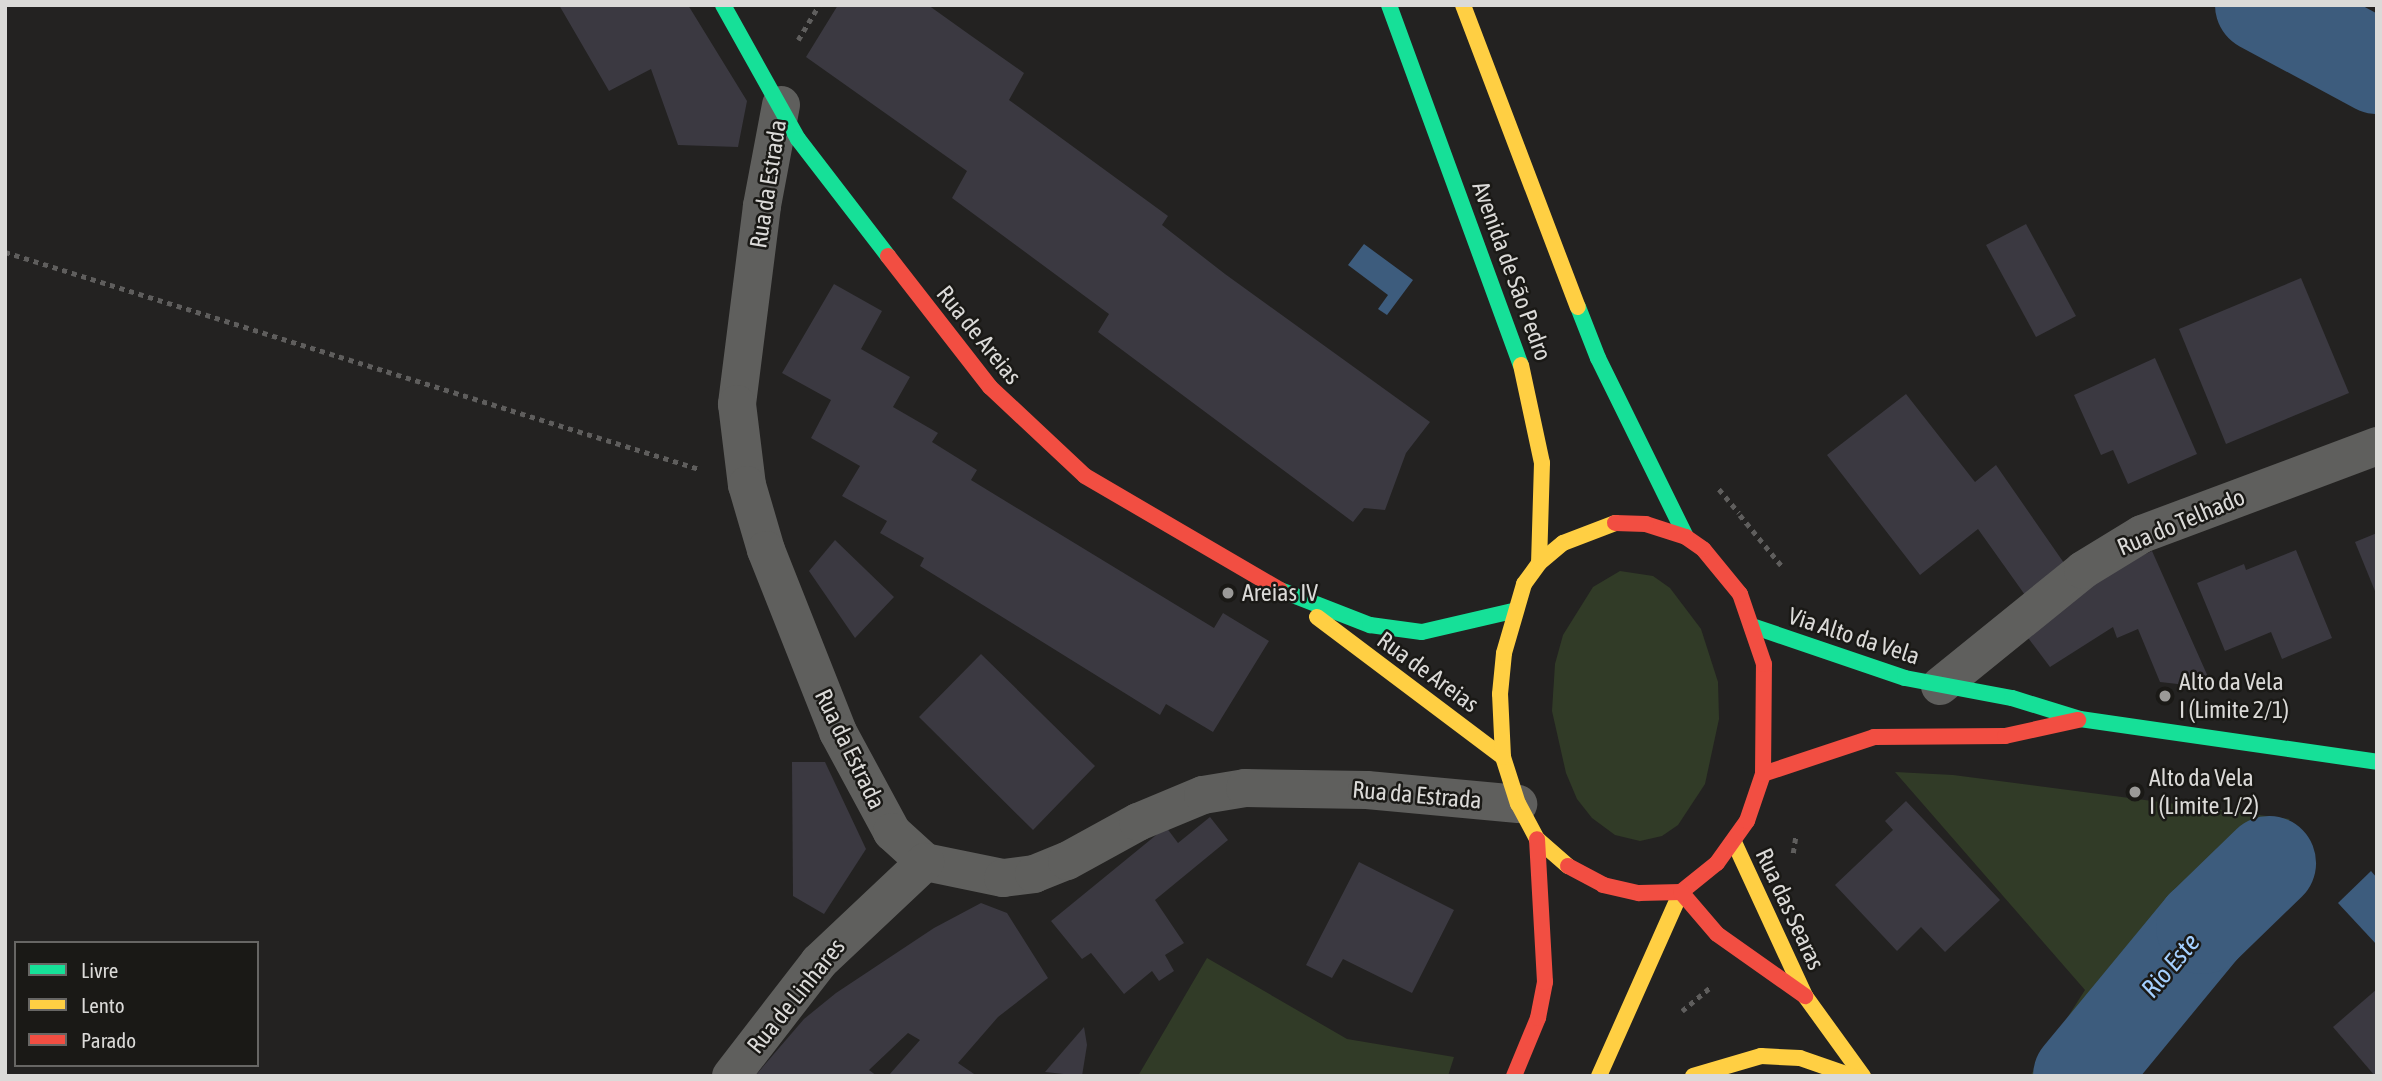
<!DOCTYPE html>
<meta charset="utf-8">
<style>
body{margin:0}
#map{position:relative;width:2382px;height:1081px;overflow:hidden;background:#232221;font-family:"Asap Condensed",sans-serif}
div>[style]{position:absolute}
.green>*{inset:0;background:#313b27}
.water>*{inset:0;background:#3d5c7d}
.river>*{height:94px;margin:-47px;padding:0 47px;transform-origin:47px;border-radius:47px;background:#3d5c7d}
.building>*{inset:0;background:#3b3941}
.path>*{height:4.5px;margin-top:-2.25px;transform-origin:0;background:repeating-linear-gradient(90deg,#5f5e5d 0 5px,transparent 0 10px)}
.street>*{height:38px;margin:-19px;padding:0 19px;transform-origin:19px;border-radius:19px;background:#5f5f5d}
.fast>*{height:16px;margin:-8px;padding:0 8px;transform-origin:8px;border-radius:8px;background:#16e098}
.slow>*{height:16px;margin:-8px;padding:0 8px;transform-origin:8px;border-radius:8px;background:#ffcf43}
.jam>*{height:16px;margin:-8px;padding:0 8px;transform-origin:8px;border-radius:8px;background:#f24e42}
.dots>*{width:19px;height:19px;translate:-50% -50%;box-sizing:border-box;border:4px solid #1a1916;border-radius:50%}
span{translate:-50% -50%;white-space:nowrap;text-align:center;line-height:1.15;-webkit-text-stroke:5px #1a1916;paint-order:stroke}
.street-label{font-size:24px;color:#dbdad8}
.poi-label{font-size:24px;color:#dbdad8}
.left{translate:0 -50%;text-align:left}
.water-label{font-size:26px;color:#a5d0ff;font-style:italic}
.frame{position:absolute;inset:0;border:7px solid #dbdad8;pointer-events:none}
.legend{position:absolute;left:14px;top:941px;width:245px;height:126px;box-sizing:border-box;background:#1a1916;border:2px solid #676664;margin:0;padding:9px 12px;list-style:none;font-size:21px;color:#dbdad8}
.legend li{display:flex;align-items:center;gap:14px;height:35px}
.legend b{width:35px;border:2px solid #676664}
</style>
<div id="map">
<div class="green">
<div style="clip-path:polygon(1620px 571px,1653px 576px,1670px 588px,1701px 629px,1718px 682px,1719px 719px,1705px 784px,1678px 825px,1662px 836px,1640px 841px,1615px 835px,1592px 818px,1577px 799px,1566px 773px,1552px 711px,1555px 664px,1563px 635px,1593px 587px)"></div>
<div style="clip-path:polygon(1895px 772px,1953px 775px,2290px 819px,2240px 861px,2185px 919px,2110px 1003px,2055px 1076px,2030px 1076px,2085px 990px)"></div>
<div style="clip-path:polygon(1207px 958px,1347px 1039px,1454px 1057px,1448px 1076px,1138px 1076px)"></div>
</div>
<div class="water">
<div style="clip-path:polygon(1364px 244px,1413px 280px,1387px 315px,1378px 309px,1388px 295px,1348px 265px)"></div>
<div style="clip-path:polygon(2371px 871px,2377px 878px,2377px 945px,2338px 903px)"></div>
</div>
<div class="river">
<div style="left:2262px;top:5px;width:131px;rotate:28.3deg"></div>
<div style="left:2080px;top:1076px;width:193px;rotate:-50.5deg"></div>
<div style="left:2203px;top:927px;width:92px;rotate:-44.1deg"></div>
</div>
<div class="building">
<div style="clip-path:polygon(559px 5px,688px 5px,747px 101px,738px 147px,678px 145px,651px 69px,609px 91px)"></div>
<div style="clip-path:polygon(838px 5px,928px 5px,970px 35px,1024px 73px,1009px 100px,1168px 216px,1162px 225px,1225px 274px,1430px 422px,1406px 453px,1385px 510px,1364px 508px,1353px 522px,1098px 332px,1109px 314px,952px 198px,967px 171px,806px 57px)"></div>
<div style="clip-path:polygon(2026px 224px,2076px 316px,2036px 337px,1986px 245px)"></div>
<div style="clip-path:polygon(2301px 278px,2349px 393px,2226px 444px,2179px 329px)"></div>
<div style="clip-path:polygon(834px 284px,882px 311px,861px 349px,910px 377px,893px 407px,938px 433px,932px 442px,977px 470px,971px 480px,1214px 628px,1223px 613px,1269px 641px,1213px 732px,1166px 704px,1160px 715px,920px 566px,924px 558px,880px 533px,887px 521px,842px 496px,860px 466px,811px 438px,831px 400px,782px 373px)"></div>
<div style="clip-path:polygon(2155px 358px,2197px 454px,2128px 484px,2113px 450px,2101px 455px,2074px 395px)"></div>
<div style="clip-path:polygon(1906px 394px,1975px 482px,1996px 465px,2064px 563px,2025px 595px,1978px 529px,1920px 575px,1827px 455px)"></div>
<div style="clip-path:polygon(2377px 533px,2377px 596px,2355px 542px)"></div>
<div style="clip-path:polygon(835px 540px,894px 597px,855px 638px,809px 571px)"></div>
<div style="clip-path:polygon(2296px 550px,2332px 638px,2282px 659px,2271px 632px,2225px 651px,2197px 583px,2244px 564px,2246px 570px)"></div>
<div style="clip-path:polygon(2152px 551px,2213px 688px,2160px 682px,2138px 629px,2117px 638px,2113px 627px,2050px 667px,2023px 631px,2090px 580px)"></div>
<div style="clip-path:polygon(981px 654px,1095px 766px,1033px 830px,919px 717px)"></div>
<div style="clip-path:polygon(792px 762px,825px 762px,866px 849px,824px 914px,793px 896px)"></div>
<div style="clip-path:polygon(1906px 801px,2000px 900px,1945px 952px,1921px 927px,1897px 951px,1835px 885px,1893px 830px,1885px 821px)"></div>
<div style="clip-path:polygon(1210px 817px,1228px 840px,1155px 900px,1184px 943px,1165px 955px,1174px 971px,1159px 981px,1152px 971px,1124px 994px,1091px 953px,1082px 959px,1051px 921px,1166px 827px,1178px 843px)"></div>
<div style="clip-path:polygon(1359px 862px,1454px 910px,1412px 993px,1343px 959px,1332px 978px,1306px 965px)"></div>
<div style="clip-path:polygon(981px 903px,1007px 913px,1048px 978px,998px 1017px,958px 1063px,977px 1076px,889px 1075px,920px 1040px,908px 1033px,869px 1070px,877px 1076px,755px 1076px,804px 1019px,836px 993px,934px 928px)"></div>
<div style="clip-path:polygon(2377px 989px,2377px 1076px,2375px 1076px,2333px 1027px)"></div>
<div style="clip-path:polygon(1084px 1027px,1087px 1045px,1082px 1076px,1045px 1072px)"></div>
</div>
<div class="path">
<div style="left:798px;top:40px;width:41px;rotate:-59deg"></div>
<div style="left:5px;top:252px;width:727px;rotate:17.36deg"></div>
<div style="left:1719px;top:489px;width:31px;rotate:50deg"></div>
<div style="left:1740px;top:515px;width:65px;rotate:50.6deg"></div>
<div style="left:1793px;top:853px;width:19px;rotate:-81deg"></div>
<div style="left:1682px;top:1011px;width:38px;rotate:-40deg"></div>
</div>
<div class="street">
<div style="left:781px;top:105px;width:103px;rotate:100.7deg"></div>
<div style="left:762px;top:206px;width:200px;rotate:97.2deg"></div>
<div style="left:737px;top:404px;width:82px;rotate:83deg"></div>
<div style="left:747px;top:485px;width:68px;rotate:73.7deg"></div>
<div style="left:766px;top:550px;width:196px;rotate:68.4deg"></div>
<div style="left:838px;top:732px;width:114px;rotate:61.6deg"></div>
<div style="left:892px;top:832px;width:45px;rotate:42.3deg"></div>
<div style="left:925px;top:862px;width:80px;rotate:11.6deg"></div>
<div style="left:1003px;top:878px;width:31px;rotate:-7deg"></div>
<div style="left:1034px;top:874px;width:35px;rotate:-22deg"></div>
<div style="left:1067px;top:861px;width:81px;rotate:-28.8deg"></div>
<div style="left:1138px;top:822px;width:70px;rotate:-22.6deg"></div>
<div style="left:1203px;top:795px;width:43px;rotate:-9.5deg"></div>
<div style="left:1245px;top:788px;width:122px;rotate:0.9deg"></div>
<div style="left:1367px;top:790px;width:152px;rotate:5.3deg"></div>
<div style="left:1940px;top:686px;width:184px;rotate:-39deg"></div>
<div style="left:2083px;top:570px;width:69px;rotate:-31.4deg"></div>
<div style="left:2142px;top:534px;width:251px;rotate:-20.5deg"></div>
<div style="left:731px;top:1076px;width:144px;rotate:-52.3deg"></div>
<div style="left:819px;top:962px;width:146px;rotate:-43.3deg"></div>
</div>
<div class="fast">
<div style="left:723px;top:5px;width:154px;rotate:60.8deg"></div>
<div style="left:798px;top:139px;width:148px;rotate:52.4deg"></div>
<div style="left:1389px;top:5px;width:383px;rotate:69.9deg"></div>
<div style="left:1578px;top:307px;width:55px;rotate:68.6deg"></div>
<div style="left:1598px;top:358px;width:199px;rotate:63.8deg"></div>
<div style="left:1280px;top:590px;width:97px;rotate:21.3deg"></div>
<div style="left:1370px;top:625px;width:52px;rotate:7.7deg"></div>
<div style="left:1422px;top:632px;width:93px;rotate:-13deg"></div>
<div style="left:1755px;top:627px;width:158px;rotate:18.8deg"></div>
<div style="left:1905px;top:678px;width:109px;rotate:10.6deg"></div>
<div style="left:2012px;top:698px;width:71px;rotate:17.2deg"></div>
<div style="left:2080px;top:719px;width:300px;rotate:8.2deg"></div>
</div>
<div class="slow">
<div style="left:1463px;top:5px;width:323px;rotate:69.2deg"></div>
<div style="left:1521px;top:365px;width:100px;rotate:77.9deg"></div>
<div style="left:1542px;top:463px;width:100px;rotate:91.7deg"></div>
<div style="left:1317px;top:617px;width:233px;rotate:37deg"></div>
<div style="left:1734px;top:842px;width:170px;rotate:65.2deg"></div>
<div style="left:1805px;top:996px;width:99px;rotate:54.1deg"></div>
<div style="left:1568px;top:866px;width:41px;rotate:-138.9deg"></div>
<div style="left:1537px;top:839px;width:40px;rotate:-118deg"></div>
<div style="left:1518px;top:804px;width:49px;rotate:-107.7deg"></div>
<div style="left:1503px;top:757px;width:63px;rotate:-92.7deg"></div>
<div style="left:1500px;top:694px;width:41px;rotate:-84.4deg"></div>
<div style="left:1504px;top:653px;width:72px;rotate:-73.8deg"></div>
<div style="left:1524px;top:584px;width:26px;rotate:-54deg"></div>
<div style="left:1539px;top:563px;width:31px;rotate:-40deg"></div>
<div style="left:1563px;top:543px;width:56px;rotate:-21deg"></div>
<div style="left:1599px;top:1076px;width:201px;rotate:-66deg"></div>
<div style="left:1693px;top:1076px;width:71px;rotate:-16.4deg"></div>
<div style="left:1761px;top:1056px;width:39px;rotate:3deg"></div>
<div style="left:1800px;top:1058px;width:55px;rotate:19.1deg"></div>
</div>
<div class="jam">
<div style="left:888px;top:256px;width:166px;rotate:52.1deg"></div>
<div style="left:990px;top:387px;width:130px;rotate:43.1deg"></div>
<div style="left:1085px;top:476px;width:226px;rotate:30.3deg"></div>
<div style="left:1763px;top:774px;width:117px;rotate:-18.4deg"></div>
<div style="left:1874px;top:737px;width:131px;rotate:-0.4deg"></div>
<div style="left:2005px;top:736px;width:75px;rotate:-12.4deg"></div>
<div style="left:1568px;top:866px;width:40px;rotate:28deg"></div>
<div style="left:1603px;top:885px;width:37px;rotate:13deg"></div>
<div style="left:1639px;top:893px;width:42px;rotate:-1.4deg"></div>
<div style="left:1681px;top:892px;width:46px;rotate:-38.9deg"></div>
<div style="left:1717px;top:863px;width:52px;rotate:-54.5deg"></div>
<div style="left:1747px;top:821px;width:50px;rotate:-71.2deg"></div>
<div style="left:1763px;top:774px;width:110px;rotate:-89.5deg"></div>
<div style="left:1764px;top:664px;width:74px;rotate:-108.9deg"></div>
<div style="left:1740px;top:594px;width:58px;rotate:-129.4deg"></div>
<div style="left:1703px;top:549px;width:21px;rotate:-145deg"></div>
<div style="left:1686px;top:537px;width:42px;rotate:-162deg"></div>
<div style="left:1646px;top:524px;width:31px;rotate:-178deg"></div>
<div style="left:1681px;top:892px;width:55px;rotate:49.4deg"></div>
<div style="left:1717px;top:934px;width:108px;rotate:35.2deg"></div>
<div style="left:1514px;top:1076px;width:63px;rotate:-67.5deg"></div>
<div style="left:1538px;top:1018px;width:37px;rotate:-79deg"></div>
<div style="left:1545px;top:982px;width:143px;rotate:-93.2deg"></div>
</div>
<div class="dots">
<div style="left:1228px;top:593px;background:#9b9a98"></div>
<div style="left:2165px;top:696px;background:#9b9a98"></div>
<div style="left:2135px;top:792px;background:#9b9a98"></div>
</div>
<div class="street-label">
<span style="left:768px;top:184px;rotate:-81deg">Rua da Estrada</span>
<span style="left:1512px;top:271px;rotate:70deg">Avenida de São Pedro</span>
<span style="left:979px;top:335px;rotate:51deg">Rua de Areias</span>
<span style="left:2181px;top:522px;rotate:-23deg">Rua do Telhado</span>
<span style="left:1854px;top:636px;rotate:18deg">Via Alto da Vela</span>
<span style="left:1428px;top:672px;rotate:36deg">Rua de Areias</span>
<span style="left:850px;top:749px;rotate:64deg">Rua da Estrada</span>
<span style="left:1417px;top:795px;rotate:5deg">Rua da Estrada</span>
<span style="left:1790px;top:909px;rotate:65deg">Rua das Searas</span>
<span style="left:796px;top:996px;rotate:-51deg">Rua de Linhares</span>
</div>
<div class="poi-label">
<span class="left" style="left:1242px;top:593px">Areias IV</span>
<span class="left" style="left:2179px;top:696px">Alto da Vela<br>I (Limite 2/1)</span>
<span class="left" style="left:2149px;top:792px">Alto da Vela<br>I (Limite 1/2)</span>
</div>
<div class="water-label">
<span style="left:2171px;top:966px;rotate:-50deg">Rio Este</span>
</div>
<div class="frame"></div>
<ul class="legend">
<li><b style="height:9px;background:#16e098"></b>Livre</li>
<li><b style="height:9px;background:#ffcf43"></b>Lento</li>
<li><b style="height:9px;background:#f24e42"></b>Parado</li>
</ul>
</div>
